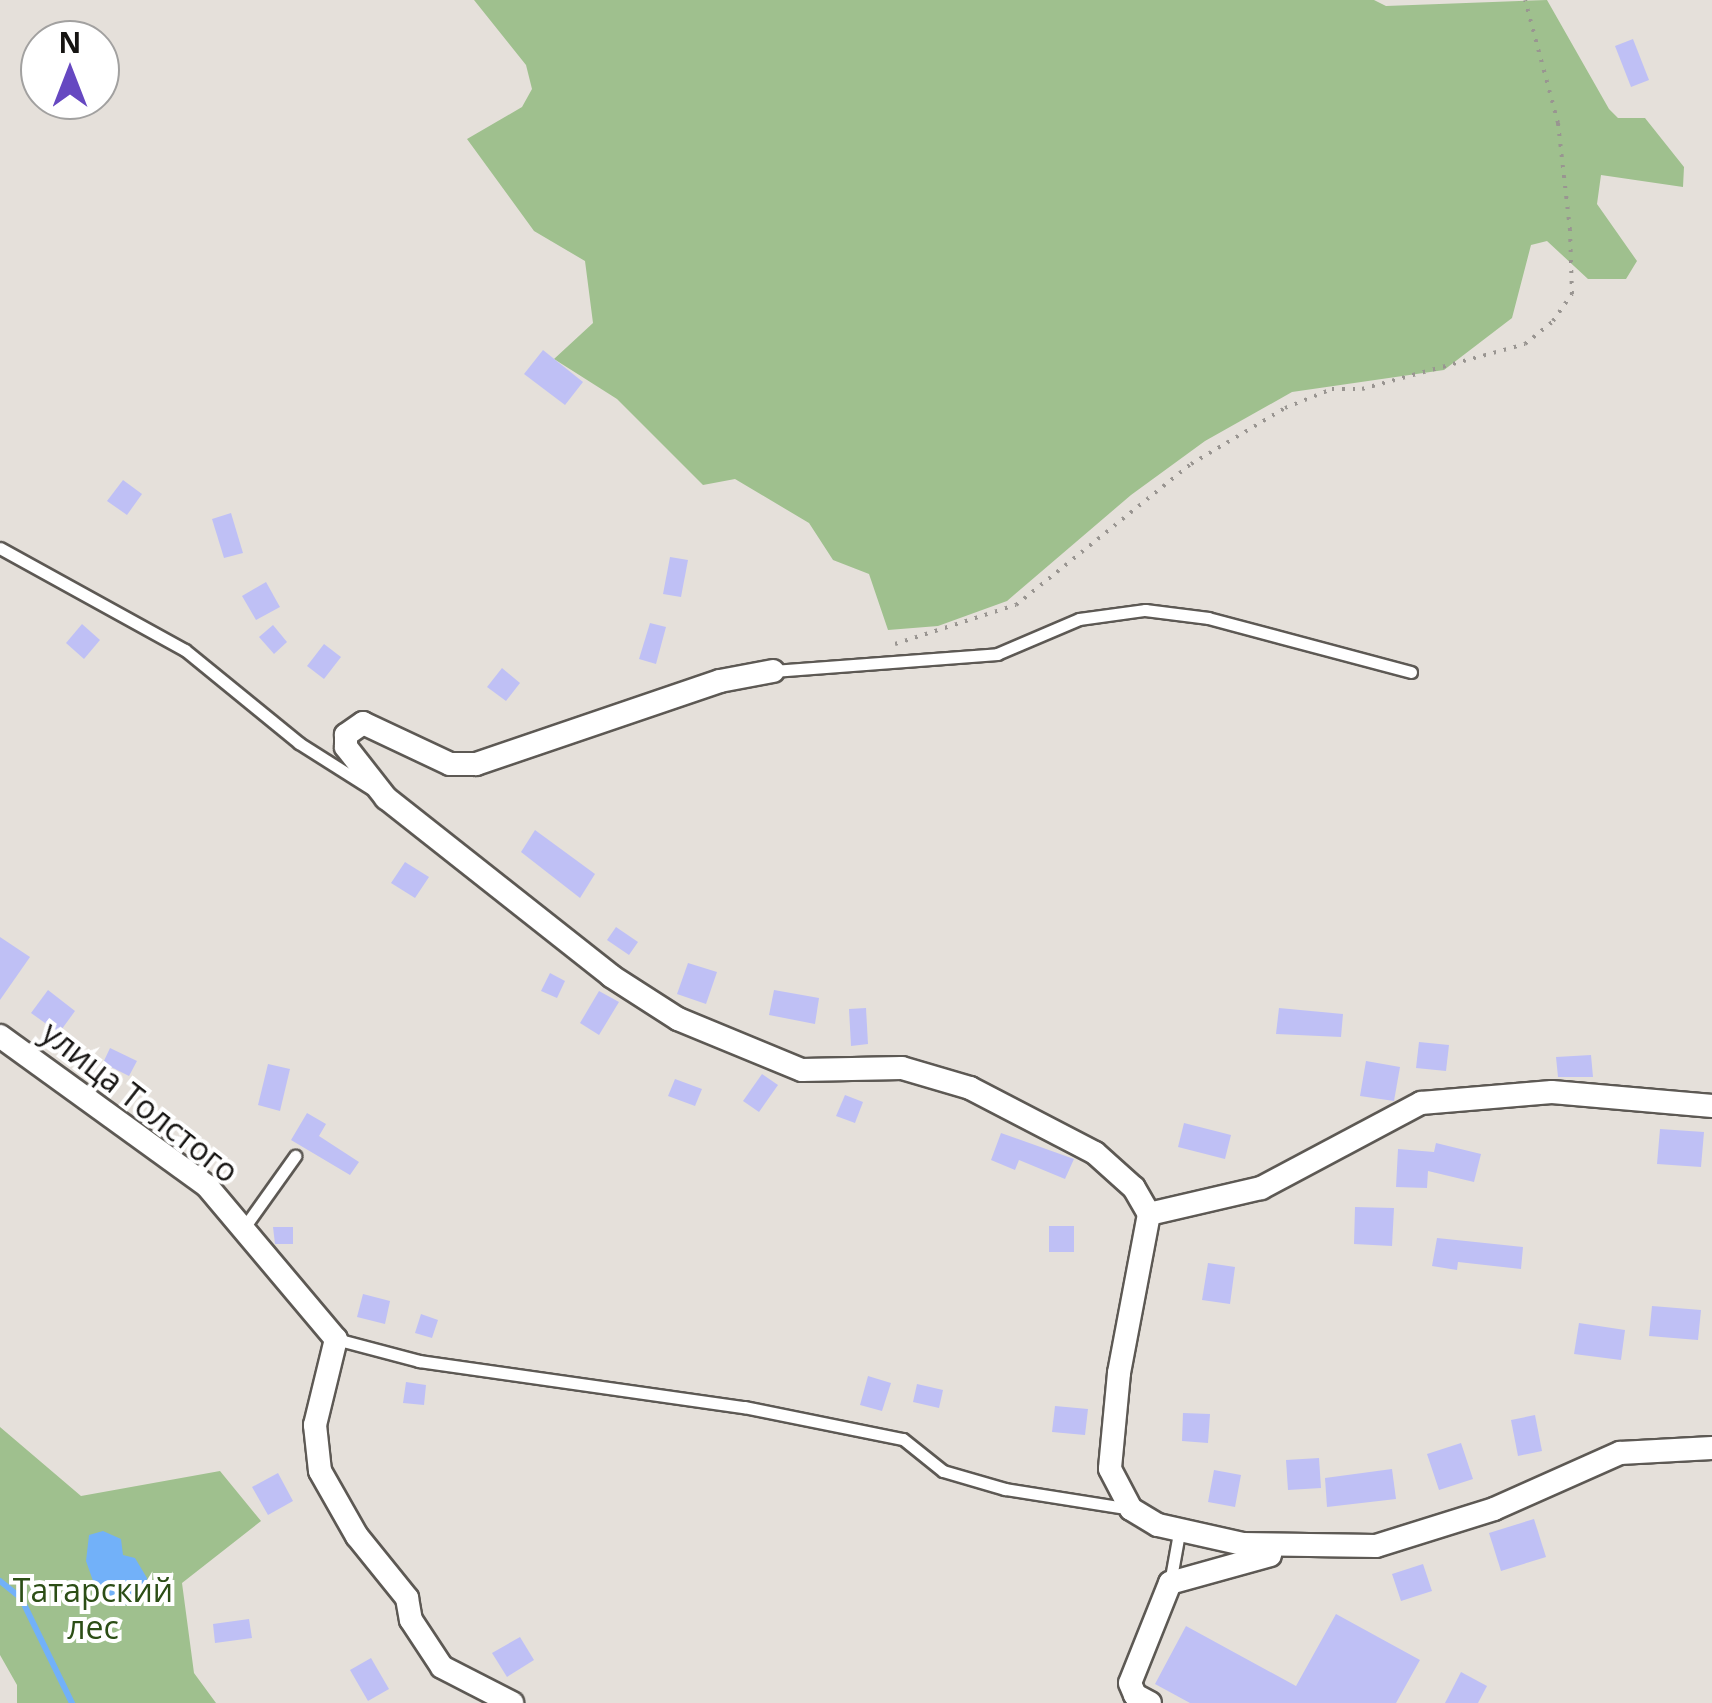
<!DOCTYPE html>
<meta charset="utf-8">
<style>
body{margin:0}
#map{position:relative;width:1712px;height:1703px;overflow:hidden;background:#e5e0da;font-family:"Open Sans",sans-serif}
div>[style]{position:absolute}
.green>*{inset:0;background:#9fc08e}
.water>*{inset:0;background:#72b1f9}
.stream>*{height:6px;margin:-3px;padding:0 3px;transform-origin:3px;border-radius:3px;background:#72b1f9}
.building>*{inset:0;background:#bfc0f5}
.path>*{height:4px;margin-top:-2px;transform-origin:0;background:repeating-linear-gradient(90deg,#999591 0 2.5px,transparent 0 10.5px)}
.roads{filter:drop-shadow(2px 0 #5d5954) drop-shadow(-2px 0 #5d5954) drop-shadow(0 2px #5d5954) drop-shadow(0 -2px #5d5954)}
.service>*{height:11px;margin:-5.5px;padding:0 5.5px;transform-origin:5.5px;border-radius:5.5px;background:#fff}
.minor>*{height:22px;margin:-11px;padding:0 11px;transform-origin:11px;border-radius:11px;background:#fff}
span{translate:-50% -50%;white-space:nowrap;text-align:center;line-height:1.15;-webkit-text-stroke:8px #fff;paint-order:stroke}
.street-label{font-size:32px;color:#161412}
.park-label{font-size:32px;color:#2c4e16}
.north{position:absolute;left:20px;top:20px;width:100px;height:100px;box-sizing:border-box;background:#fff;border:2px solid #a2a1a0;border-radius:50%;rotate:0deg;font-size:28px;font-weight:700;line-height:40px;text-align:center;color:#161412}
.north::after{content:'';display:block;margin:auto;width:35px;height:45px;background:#6648c1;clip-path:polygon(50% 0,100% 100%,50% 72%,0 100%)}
</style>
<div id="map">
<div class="green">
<div style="clip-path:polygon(474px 0,1374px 0,1386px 6px,1547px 0,1609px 109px,1618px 118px,1645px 118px,1684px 167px,1683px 187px,1601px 175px,1597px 204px,1637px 261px,1626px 279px,1588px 279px,1547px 241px,1531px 245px,1512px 318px,1444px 370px,1292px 392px,1205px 441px,1131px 495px,1007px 601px,938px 626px,888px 630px,869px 574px,833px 560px,809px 523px,735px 479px,703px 485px,617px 399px,554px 359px,593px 323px,585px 261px,534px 231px,467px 139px,522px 107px,532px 89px,526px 65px)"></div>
<div style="clip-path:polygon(0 1427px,81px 1496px,220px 1471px,261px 1521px,182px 1583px,194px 1673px,216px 1703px,17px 1703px,17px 1685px,0 1655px)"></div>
</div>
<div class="water">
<div style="clip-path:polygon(103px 1531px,121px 1539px,123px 1555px,135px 1558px,147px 1578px,146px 1592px,131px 1606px,99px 1598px,86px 1561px,89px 1535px)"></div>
</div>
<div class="stream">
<div style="left:0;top:1581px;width:27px;rotate:39deg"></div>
<div style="left:21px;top:1598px;width:117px;rotate:64.1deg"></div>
</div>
<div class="building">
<div style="clip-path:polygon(1633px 39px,1649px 80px,1631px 87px,1615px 46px)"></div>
<div style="clip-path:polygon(543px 350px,583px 382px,565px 405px,524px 374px)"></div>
<div style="clip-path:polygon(123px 480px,142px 494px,127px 515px,107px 501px)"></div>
<div style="clip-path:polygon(231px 513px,243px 553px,224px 558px,212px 519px)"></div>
<div style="clip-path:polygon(670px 557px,688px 560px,681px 597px,663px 594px)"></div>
<div style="clip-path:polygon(266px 582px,280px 607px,256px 620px,242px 596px)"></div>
<div style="clip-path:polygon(650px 623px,666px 627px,656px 664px,639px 659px)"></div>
<div style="clip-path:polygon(82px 624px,100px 640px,84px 659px,66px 643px)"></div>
<div style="clip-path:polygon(273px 625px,287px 642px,274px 654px,259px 637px)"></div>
<div style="clip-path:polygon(324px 644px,341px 657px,324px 679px,307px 666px)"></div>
<div style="clip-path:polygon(502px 668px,520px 683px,506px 701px,487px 687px)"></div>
<div style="clip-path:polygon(535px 830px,595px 874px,580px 898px,521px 852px)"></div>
<div style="clip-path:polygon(405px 862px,429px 877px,415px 898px,391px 883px)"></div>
<div style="clip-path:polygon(616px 927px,638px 942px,629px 955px,607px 940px)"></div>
<div style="clip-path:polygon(0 937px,30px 957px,0 1000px)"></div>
<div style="clip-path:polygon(688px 963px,717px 972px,706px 1004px,677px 994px)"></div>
<div style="clip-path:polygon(550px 973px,565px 981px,557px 998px,541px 991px)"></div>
<div style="clip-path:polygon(48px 990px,75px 1011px,59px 1033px,31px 1013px)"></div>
<div style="clip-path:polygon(774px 990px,819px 998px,815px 1024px,769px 1015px)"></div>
<div style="clip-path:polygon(599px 991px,619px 1002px,599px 1035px,580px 1023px)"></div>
<div style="clip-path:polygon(866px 1008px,868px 1044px,851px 1046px,849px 1009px)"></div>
<div style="clip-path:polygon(1279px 1008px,1343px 1014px,1341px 1037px,1276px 1034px)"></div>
<div style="clip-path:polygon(1419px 1042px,1449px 1045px,1446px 1071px,1416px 1068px)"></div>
<div style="clip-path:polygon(110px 1048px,137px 1061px,129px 1076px,103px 1063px)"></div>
<div style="clip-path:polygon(1591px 1055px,1593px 1077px,1558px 1077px,1556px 1057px)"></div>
<div style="clip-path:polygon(1366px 1061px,1400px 1067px,1394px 1101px,1360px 1096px)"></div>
<div style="clip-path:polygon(268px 1064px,290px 1069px,280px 1111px,258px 1105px)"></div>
<div style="clip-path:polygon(762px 1074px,778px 1085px,759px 1112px,743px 1101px)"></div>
<div style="clip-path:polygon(675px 1079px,702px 1089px,695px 1106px,668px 1096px)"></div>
<div style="clip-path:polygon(845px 1095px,863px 1102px,855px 1123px,836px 1116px)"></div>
<div style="clip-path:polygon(307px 1113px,326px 1124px,319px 1136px,359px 1162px,350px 1175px,291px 1140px)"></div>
<div style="clip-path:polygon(1184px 1123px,1231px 1135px,1225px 1159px,1178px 1147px)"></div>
<div style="clip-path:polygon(1660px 1129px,1704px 1132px,1701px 1167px,1657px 1164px)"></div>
<div style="clip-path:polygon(1001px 1133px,1074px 1159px,1065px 1179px,1019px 1160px,1015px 1170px,991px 1160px)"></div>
<div style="clip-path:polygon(1436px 1143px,1481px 1154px,1474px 1182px,1428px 1171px,1427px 1188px,1396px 1187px,1398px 1149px,1434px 1152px)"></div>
<div style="clip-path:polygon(1355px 1207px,1394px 1208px,1392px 1246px,1354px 1244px)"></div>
<div style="clip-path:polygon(1049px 1226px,1074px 1226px,1074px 1252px,1049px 1252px)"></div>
<div style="clip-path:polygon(273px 1227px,293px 1227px,293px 1244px,275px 1244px)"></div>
<div style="clip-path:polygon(1437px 1238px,1523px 1247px,1521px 1269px,1458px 1262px,1457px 1270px,1432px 1266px)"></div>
<div style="clip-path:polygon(1208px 1263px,1235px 1267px,1230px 1304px,1202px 1300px)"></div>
<div style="clip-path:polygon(363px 1294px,390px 1301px,385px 1324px,357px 1317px)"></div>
<div style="clip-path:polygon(1652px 1306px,1701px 1310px,1698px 1340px,1649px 1336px)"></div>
<div style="clip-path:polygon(421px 1314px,438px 1320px,432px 1338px,415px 1333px)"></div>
<div style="clip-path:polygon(1579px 1323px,1625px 1330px,1621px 1360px,1574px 1354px)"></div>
<div style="clip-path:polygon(868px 1376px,891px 1383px,882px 1411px,860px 1405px)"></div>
<div style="clip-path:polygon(406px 1382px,426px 1385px,424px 1405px,403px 1403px)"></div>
<div style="clip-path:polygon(917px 1384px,943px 1390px,939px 1408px,913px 1402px)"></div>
<div style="clip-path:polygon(1055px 1406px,1088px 1409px,1085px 1435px,1052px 1432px)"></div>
<div style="clip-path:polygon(1183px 1413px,1210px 1414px,1208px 1443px,1182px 1441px)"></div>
<div style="clip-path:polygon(1535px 1415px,1542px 1451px,1518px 1456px,1511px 1420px)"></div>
<div style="clip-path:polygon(1461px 1443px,1473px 1479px,1439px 1490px,1427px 1454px)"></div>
<div style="clip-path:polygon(1319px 1458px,1321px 1488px,1288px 1490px,1286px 1460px)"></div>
<div style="clip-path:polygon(1392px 1469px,1396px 1499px,1327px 1507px,1325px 1478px)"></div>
<div style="clip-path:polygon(1214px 1470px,1241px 1475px,1235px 1507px,1208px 1502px)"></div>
<div style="clip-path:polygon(278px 1473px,293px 1501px,268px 1515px,252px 1487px)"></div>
<div style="clip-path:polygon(1534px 1519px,1546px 1557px,1501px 1571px,1489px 1533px)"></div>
<div style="clip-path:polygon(1423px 1564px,1432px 1591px,1401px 1601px,1392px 1574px)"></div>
<div style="clip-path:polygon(1336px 1614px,1420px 1660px,1396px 1703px,1190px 1703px,1155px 1684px,1186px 1626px,1296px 1686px)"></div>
<div style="clip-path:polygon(249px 1619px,252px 1638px,215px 1643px,213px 1624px)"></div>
<div style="clip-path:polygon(520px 1637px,534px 1660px,507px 1677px,492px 1653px)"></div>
<div style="clip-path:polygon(371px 1658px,389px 1689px,368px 1701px,350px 1670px)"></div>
<div style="clip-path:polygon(1461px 1672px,1487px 1686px,1478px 1703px,1445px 1703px)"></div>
</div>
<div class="path">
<div style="left:895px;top:644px;width:127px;rotate:-17.9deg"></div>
<div style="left:1016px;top:605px;width:225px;rotate:-38.9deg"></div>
<div style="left:1191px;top:464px;width:109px;rotate:-30.8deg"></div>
<div style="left:1285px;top:408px;width:51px;rotate:-22deg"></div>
<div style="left:1332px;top:389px;width:30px"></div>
<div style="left:1362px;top:389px;width:169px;rotate:-15.4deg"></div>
<div style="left:1525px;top:344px;width:36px;rotate:-39deg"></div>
<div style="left:1553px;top:321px;width:33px;rotate:-55deg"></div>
<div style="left:1572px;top:294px;width:64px;rotate:-91.8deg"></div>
<div style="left:1570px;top:230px;width:108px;rotate:-96.4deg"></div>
<div style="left:1558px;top:123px;width:127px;rotate:-105deg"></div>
</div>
<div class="roads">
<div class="service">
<div style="left:0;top:548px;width:211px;rotate:28.9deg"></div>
<div style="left:185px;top:650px;width:147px;rotate:39.2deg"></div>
<div style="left:299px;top:743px;width:84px;rotate:32.4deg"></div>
<div style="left:773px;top:671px;width:225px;rotate:-4.3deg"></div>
<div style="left:997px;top:654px;width:89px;rotate:-23.1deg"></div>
<div style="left:1079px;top:619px;width:67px;rotate:-7.8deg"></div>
<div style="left:1145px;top:610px;width:64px;rotate:7.2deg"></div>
<div style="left:1208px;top:618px;width:210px;rotate:14.9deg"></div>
<div style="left:243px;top:1229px;width:90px;rotate:-54.5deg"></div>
<div style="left:336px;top:1339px;width:86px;rotate:14.8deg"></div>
<div style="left:419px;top:1361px;width:328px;rotate:8.1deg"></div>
<div style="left:744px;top:1407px;width:162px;rotate:11.4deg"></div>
<div style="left:903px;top:1439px;width:51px;rotate:38.7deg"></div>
<div style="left:943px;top:1471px;width:65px;rotate:16.2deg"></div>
<div style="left:1005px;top:1489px;width:128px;rotate:9deg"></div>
<div style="left:1170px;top:1583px;width:51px;rotate:-79.8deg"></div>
</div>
<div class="minor">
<div style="left:773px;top:671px;width:54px;rotate:169.3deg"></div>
<div style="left:720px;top:681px;width:258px;rotate:161.2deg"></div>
<div style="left:476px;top:764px;width:26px;rotate:180deg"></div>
<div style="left:450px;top:764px;width:96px;rotate:-154.8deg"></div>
<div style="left:363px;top:723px;width:21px;rotate:145deg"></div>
<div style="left:346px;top:735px;width:12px;rotate:90deg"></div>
<div style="left:346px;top:747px;width:65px;rotate:51.9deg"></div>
<div style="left:386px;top:798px;width:287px;rotate:38.3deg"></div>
<div style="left:611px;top:976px;width:80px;rotate:32.7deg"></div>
<div style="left:678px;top:1019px;width:134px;rotate:22.4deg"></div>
<div style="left:802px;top:1070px;width:100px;rotate:-1.1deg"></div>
<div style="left:902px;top:1068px;width:71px;rotate:16.4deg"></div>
<div style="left:970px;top:1088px;width:141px;rotate:27.5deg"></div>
<div style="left:1095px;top:1153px;width:52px;rotate:41.9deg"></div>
<div style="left:1134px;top:1188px;width:30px;rotate:60deg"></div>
<div style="left:1149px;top:1214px;width:162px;rotate:100.7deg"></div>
<div style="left:1119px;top:1373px;width:96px;rotate:95.4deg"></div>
<div style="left:1110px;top:1469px;width:45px;rotate:62.3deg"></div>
<div style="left:1131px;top:1509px;width:31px;rotate:31deg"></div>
<div style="left:1158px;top:1525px;width:87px;rotate:12.6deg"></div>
<div style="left:1243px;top:1544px;width:133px;rotate:0.9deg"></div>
<div style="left:1376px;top:1546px;width:124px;rotate:-17.4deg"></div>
<div style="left:1494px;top:1509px;width:138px;rotate:-24deg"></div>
<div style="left:1620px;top:1453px;width:92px;rotate:-3.1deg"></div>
<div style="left:0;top:1036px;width:256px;rotate:35.9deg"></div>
<div style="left:207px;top:1186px;width:200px;rotate:49.9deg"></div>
<div style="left:336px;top:1339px;width:89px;rotate:103.7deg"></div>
<div style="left:315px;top:1425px;width:46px;rotate:83.8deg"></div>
<div style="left:320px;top:1471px;width:75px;rotate:60.4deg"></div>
<div style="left:357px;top:1536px;width:80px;rotate:51.1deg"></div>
<div style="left:407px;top:1598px;width:22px;rotate:80deg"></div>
<div style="left:411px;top:1620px;width:56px;rotate:56.6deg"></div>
<div style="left:442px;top:1667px;width:79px;rotate:27.2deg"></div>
<div style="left:1149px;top:1214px;width:115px;rotate:-13.1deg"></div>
<div style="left:1261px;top:1188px;width:181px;rotate:-28deg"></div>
<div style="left:1421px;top:1103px;width:131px;rotate:-4.8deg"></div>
<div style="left:1552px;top:1092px;width:161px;rotate:5deg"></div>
<div style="left:1150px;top:1703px;width:17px;rotate:-152deg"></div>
<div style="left:1135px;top:1695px;width:13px;rotate:-113deg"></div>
<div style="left:1130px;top:1683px;width:108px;rotate:-68.2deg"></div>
<div style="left:1170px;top:1583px;width:104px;rotate:-15.6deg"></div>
</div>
</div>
<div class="street-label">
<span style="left:140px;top:1102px;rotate:38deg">улица Толстого</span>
</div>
<div class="park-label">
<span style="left:93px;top:1609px">Татарский<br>лес</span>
</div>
<div class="north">N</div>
</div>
